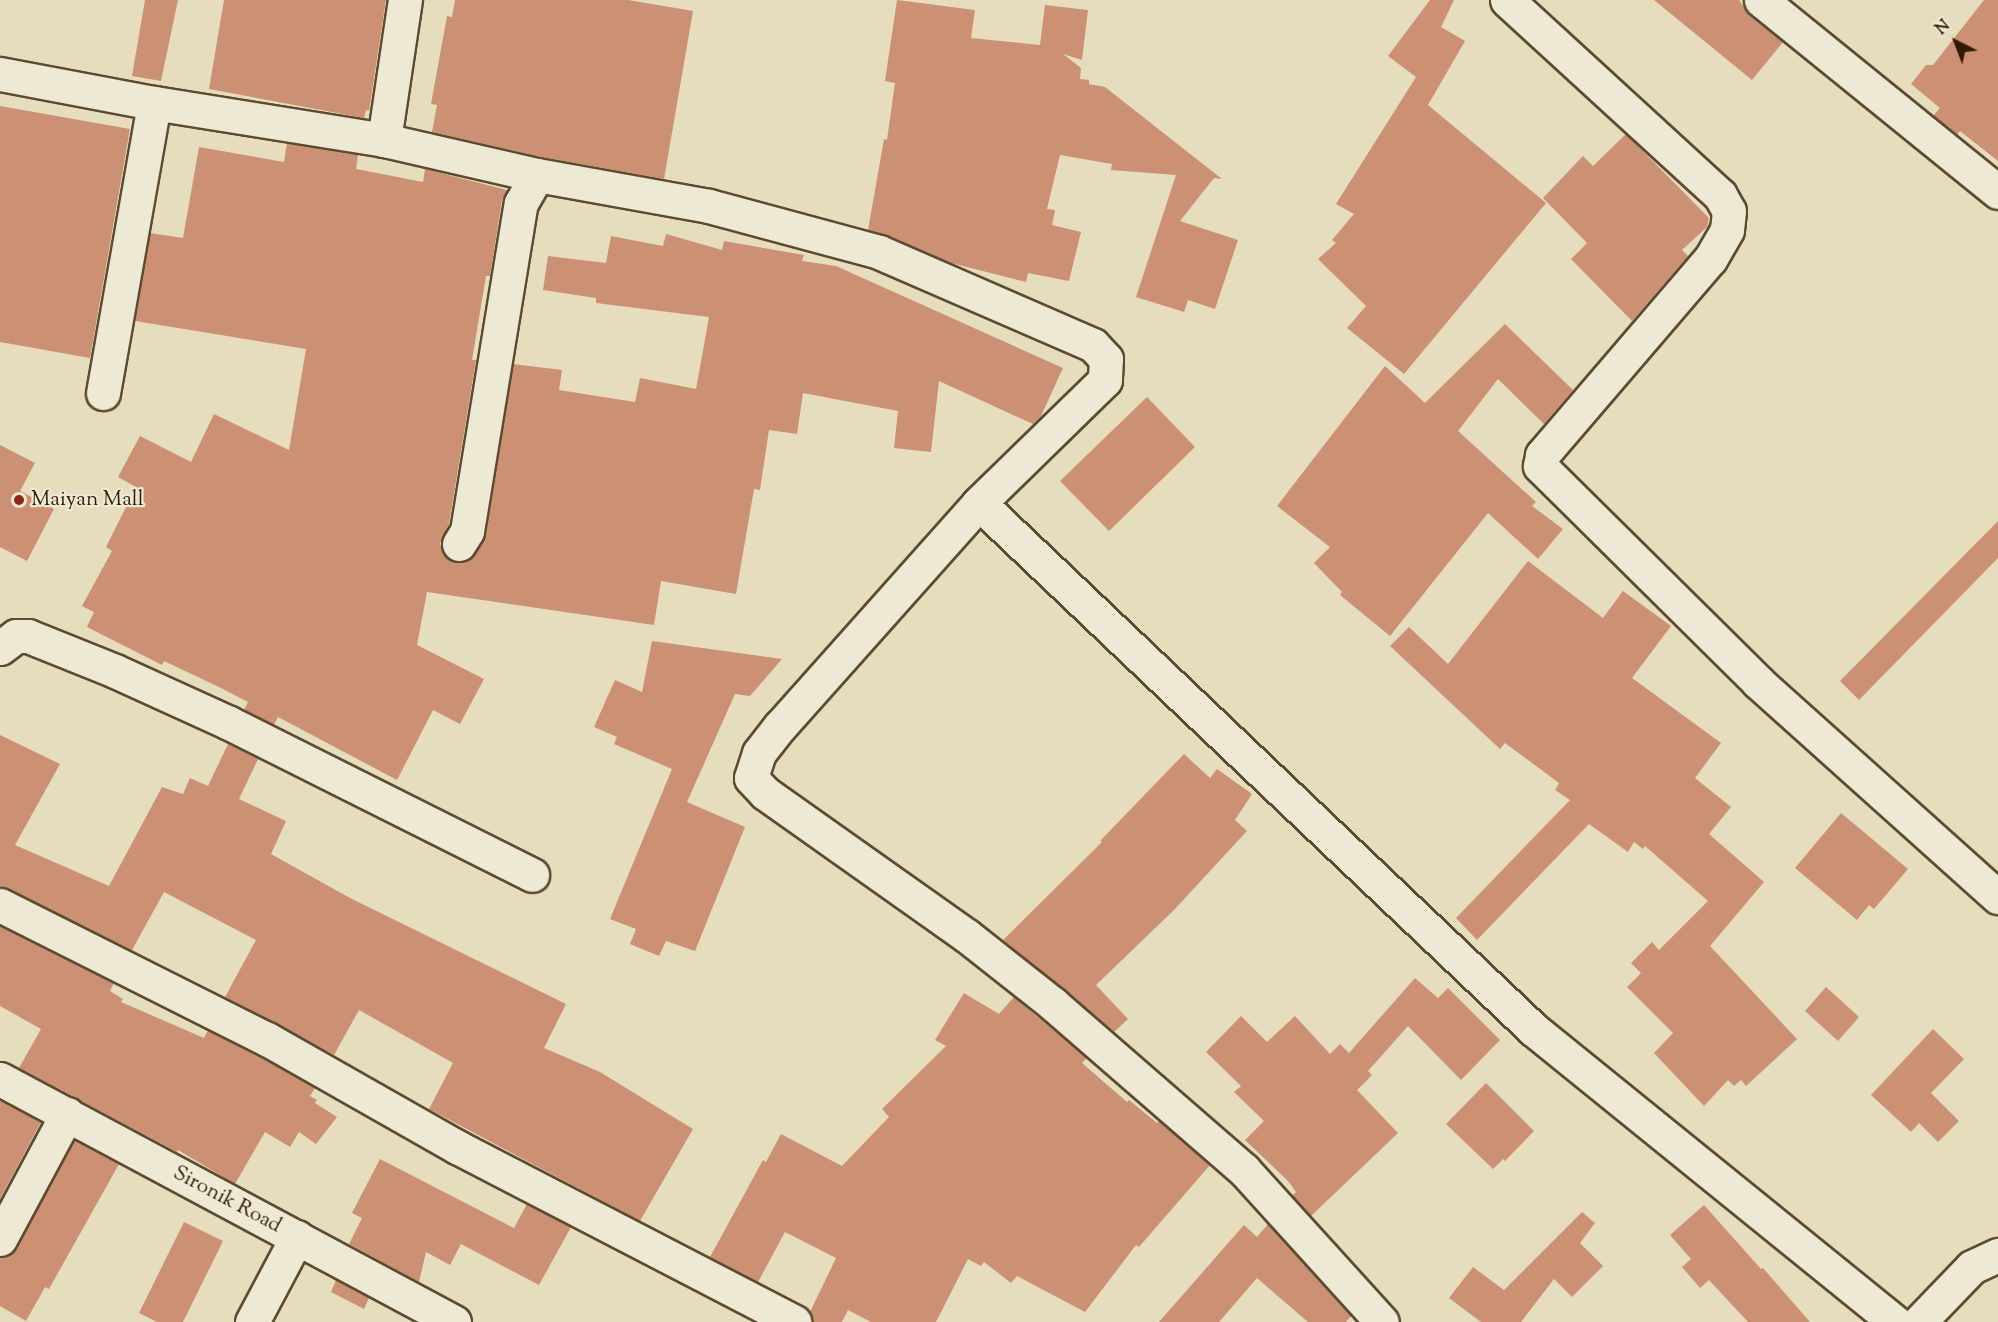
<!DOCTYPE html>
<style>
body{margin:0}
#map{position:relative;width:1998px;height:1322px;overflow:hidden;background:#e5ddbe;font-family:"Sorts Mill Goudy",serif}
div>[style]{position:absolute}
.building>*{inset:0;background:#cc9075}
.roads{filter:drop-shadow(2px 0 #5d4b30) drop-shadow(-2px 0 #5d4b30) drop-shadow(0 2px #5d4b30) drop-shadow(0 -2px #5d4b30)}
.minor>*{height:33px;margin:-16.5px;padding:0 16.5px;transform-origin:16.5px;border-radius:16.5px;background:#eee9d5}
.dots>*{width:16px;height:16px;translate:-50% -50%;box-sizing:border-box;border:3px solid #eee9d5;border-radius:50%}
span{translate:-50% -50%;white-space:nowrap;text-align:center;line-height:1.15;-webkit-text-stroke:4.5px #eee9d5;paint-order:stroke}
.poi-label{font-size:21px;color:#301a00}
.left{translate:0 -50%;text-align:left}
.street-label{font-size:21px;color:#301a00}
.north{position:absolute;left:1926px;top:12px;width:60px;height:60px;-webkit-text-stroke:4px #eee9d5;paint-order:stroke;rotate:318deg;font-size:16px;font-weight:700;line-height:24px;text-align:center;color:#301a00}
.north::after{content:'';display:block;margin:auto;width:21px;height:27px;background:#301a00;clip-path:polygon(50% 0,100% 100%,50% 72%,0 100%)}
</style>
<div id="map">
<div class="building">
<div style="clip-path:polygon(145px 0,178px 0,161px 81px,132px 76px)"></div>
<div style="clip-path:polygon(224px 0,386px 0,369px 111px,366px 110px,364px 118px,209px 89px)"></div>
<div style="clip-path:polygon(455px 0,628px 0,693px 11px,664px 179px,541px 157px,432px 132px,437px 105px,431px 104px,447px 16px,452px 17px)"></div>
<div style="clip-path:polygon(897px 0,975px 10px,971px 38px,1040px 45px,1045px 5px,1088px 10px,1082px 60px,1063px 54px,1081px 68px,1080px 79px,1089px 80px,1089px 84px,1105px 87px,1222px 179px,1214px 178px,1180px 221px,1238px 240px,1215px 309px,1188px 300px,1184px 312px,1136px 297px,1176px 175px,1111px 170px,1112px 164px,1060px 155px,1047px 209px,1055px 210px,1052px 225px,1081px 232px,1069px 281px,1028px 273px,1026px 282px,951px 263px,868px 230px,884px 139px,887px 140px,895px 83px,885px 81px)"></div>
<div style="clip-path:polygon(1430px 0,1454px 0,1441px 27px,1465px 41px,1428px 105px,1546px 203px,1404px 374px,1347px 328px,1366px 306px,1318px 259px,1336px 243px,1332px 240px,1354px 214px,1336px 204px,1416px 77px,1388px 56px)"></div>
<div style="clip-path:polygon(1654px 0,1739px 0,1749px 15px,1783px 42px,1752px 80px)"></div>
<div style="clip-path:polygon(1984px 0,1998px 0,1998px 161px,1960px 131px,1957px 135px,1933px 116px,1940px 108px,1911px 84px,1926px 65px,1933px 65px)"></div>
<div style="clip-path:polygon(0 106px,130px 129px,90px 358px,0 342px)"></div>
<div style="clip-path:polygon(1626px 134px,1709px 218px,1707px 227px,1682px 250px,1688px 256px,1632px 321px,1571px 259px,1587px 243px,1543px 198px,1583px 156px,1593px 166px)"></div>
<div style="clip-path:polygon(287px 143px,358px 155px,356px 169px,423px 182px,425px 169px,507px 190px,502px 200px,490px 276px,486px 276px,472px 360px,476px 360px,449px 524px,440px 543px,443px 553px,449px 560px,458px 563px,467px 561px,475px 554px,486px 534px,513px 364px,562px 370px,559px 390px,635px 402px,640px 378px,696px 389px,709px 317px,596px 303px,596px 298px,543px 290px,548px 256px,606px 263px,611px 236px,663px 246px,666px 234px,722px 250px,724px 241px,804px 255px,802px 261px,836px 266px,1063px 368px,1041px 416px,1033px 424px,939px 381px,931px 452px,894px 448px,898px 411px,803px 393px,797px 434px,769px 430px,760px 490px,754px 489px,736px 594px,661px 581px,654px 625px,427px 592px,417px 645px,484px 679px,460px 724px,433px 710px,397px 780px,278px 717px,274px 725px,244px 710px,248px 702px,219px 687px,164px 661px,162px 665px,87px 627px,94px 612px,82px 606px,112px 551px,106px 547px,136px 487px,118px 477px,140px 436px,191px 462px,214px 414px,289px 450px,306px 349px,135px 321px,150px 233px,183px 238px,199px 147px,284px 162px)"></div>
<div style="clip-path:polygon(1505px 324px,1573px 390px,1544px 424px,1498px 379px,1458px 431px,1536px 502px,1532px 506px,1563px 529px,1538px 559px,1488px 513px,1390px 636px,1340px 595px,1342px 592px,1314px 563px,1330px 547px,1277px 506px,1385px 366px,1425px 403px)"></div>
<div style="clip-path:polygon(1147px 397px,1195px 447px,1109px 531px,1060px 481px)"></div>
<div style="clip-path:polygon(0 445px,35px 463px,20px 491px,54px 509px,27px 561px,0 547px)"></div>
<div style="clip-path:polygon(1998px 521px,1998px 558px,1859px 700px,1840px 681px)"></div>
<div style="clip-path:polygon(1528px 561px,1603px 618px,1623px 591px,1671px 626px,1632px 678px,1721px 743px,1695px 778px,1731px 807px,1709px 834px,1764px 882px,1710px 946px,1797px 1039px,1746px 1086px,1741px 1080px,1734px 1086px,1728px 1080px,1704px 1106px,1654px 1053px,1673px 1033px,1627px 987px,1641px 973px,1631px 963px,1652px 942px,1659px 950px,1708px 901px,1645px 846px,1643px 849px,1634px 842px,1628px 852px,1589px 824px,1477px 940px,1456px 918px,1570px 800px,1555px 790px,1559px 783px,1505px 743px,1500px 749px,1390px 646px,1409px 627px,1448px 664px)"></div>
<div style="clip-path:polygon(652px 641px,782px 659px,750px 696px,735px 694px,687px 802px,745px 827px,695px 951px,666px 941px,659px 956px,630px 944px,636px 929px,610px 919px,672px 769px,614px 744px,617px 737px,594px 727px,615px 680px,642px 692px)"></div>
<div style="clip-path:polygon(0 735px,60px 764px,15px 845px,109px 886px,162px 787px,183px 794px,190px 778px,208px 786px,228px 744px,258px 759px,239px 799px,286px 821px,271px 854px,350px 898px,566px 1004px,544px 1048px,600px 1072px,693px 1129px,640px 1221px,429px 1109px,453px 1063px,359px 1010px,334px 1055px,225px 997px,256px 940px,164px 892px,132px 950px,0 886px)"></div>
<div style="clip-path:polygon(1184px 754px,1210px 778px,1217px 769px,1252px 794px,1235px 820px,1247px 831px,1174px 910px,1096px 985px,1128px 1019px,1114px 1032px,1003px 940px,1102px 842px,1100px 841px)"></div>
<div style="clip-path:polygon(1841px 813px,1908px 869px,1874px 909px,1869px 905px,1857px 920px,1795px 868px)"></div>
<div style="clip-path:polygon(0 926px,114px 983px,110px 991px,123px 999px,121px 1002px,204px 1038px,208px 1030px,258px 1056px,315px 1088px,310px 1096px,317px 1100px,315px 1103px,337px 1117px,316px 1144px,299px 1132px,290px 1147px,265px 1132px,235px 1184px,178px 1150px,177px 1152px,19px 1068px,41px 1029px,0 1006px)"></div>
<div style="clip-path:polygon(1415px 978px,1438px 998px,1448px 988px,1500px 1040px,1461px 1080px,1408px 1026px,1368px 1071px,1372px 1075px,1357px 1090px,1398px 1133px,1311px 1216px,1292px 1196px,1296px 1192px,1288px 1181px,1245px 1140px,1264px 1121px,1234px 1092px,1241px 1086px,1206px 1052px,1241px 1016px,1267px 1042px,1295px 1016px,1330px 1054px,1340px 1044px,1349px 1053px)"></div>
<div style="clip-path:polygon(1826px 987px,1859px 1017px,1838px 1041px,1805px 1011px)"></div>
<div style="clip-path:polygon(964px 993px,999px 1014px,1014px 997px,1087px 1058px,1082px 1063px,1127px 1102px,1129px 1100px,1157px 1123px,1159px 1121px,1210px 1165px,1139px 1247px,1136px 1245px,1085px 1312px,1017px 1276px,1011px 1283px,984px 1262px,981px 1266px,968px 1259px,936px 1322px,871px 1322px,848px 1310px,842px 1322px,813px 1322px,810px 1312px,836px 1258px,785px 1232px,758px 1282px,710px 1257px,763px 1160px,766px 1162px,781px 1134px,842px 1166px,889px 1117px,882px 1109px,946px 1046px,935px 1040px)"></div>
<div style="clip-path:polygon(1933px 1029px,1964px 1059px,1931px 1093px,1959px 1121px,1938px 1142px,1919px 1123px,1911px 1132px,1871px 1095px)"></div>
<div style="clip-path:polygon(1486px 1083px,1534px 1131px,1505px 1161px,1503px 1159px,1493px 1169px,1446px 1124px)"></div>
<div style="clip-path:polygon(1px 1101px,41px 1122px,0 1199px,0 1102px)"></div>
<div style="clip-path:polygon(74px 1140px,119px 1164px,49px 1289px,45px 1287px,26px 1321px,0 1306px,0 1258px,9px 1255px,17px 1248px)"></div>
<div style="clip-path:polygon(380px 1159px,514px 1228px,527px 1204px,571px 1227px,539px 1285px,461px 1244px,450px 1265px,426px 1252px,419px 1282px,349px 1244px,362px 1218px,352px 1213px)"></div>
<div style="clip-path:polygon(1704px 1205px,1761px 1269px,1763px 1268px,1810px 1322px,1748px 1322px,1709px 1280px,1700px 1288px,1682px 1267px,1691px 1259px,1670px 1235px)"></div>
<div style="clip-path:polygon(1582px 1212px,1595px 1223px,1580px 1243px,1603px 1266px,1572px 1297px,1554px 1279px,1521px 1322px,1481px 1322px,1449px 1298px,1473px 1267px,1504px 1290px)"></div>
<div style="clip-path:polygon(184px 1222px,223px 1241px,183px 1322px,157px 1322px,139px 1313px)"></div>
<div style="clip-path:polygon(1268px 1224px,1351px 1316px,1346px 1322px,1308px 1322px,1257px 1278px,1219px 1322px,1159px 1322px,1244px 1225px,1257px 1237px)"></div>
<div style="clip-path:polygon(336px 1280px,369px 1298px,364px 1309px,331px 1292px)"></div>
</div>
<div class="roads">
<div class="minor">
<div style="left:1507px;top:0;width:289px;rotate:42.5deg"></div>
<div style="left:1720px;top:195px;width:18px;rotate:61deg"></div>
<div style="left:1729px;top:211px;width:19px;rotate:96deg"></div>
<div style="left:1727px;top:230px;width:34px;rotate:120deg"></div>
<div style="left:1710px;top:259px;width:258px;rotate:130.6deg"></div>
<div style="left:1542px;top:455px;width:11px;rotate:100deg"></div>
<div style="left:1540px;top:466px;width:307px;rotate:44.7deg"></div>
<div style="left:1758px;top:682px;width:322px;rotate:41.9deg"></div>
<div style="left:1761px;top:0;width:305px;rotate:39deg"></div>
<div style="left:0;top:74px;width:157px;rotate:10.7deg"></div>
<div style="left:154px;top:103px;width:233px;rotate:9.1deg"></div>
<div style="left:384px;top:140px;width:157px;rotate:12.9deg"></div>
<div style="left:537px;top:175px;width:175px;rotate:10.2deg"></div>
<div style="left:709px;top:206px;width:176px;rotate:15.1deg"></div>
<div style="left:879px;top:252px;width:233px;rotate:23.5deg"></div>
<div style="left:1093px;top:345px;width:19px;rotate:47deg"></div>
<div style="left:1106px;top:359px;width:21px;rotate:93deg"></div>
<div style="left:1105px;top:380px;width:176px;rotate:135.7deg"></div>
<div style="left:979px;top:503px;width:299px;rotate:131.7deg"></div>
<div style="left:780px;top:726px;width:34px;rotate:128deg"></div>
<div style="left:759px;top:753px;width:26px;rotate:108deg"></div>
<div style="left:751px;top:778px;width:21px;rotate:47deg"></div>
<div style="left:765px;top:793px;width:247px;rotate:35.3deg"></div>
<div style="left:967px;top:936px;width:110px;rotate:38.3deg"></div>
<div style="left:1053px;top:1004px;width:253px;rotate:41deg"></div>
<div style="left:1244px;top:1170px;width:205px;rotate:47.8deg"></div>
<div style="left:384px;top:140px;width:142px;rotate:-81.5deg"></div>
<div style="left:103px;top:393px;width:294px;rotate:-80deg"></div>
<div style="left:979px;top:503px;width:764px;rotate:43.51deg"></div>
<div style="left:1533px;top:1029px;width:466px;rotate:39deg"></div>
<div style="left:459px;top:544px;width:15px;rotate:-58deg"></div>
<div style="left:467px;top:531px;width:332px;rotate:-80.7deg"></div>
<div style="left:521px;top:203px;width:32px;rotate:-60deg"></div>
<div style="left:0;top:648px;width:20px;rotate:-37deg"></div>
<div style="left:16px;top:636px;width:12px"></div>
<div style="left:28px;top:636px;width:94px;rotate:21.9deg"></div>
<div style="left:115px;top:671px;width:125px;rotate:24.5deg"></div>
<div style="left:229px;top:723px;width:339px;rotate:26.6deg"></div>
<div style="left:0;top:905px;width:299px;rotate:26.7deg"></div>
<div style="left:267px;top:1039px;width:219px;rotate:29.6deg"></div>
<div style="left:457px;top:1147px;width:380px;rotate:27.4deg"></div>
<div style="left:0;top:1079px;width:515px;rotate:28.16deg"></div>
<div style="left:0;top:1239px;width:142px;rotate:-61.8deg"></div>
<div style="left:252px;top:1322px;width:96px;rotate:-62.1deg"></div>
<div style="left:1919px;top:1322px;width:76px;rotate:-46.1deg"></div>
<div style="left:1972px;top:1267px;width:29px;rotate:-25deg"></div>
</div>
</div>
<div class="dots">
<div style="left:19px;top:500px;background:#8f2418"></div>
</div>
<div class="poi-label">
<span class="left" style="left:31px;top:500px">Maiyan Mall</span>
</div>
<div class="street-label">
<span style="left:227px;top:1200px;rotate:28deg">Sironik Road</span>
</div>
<div class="north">N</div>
</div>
